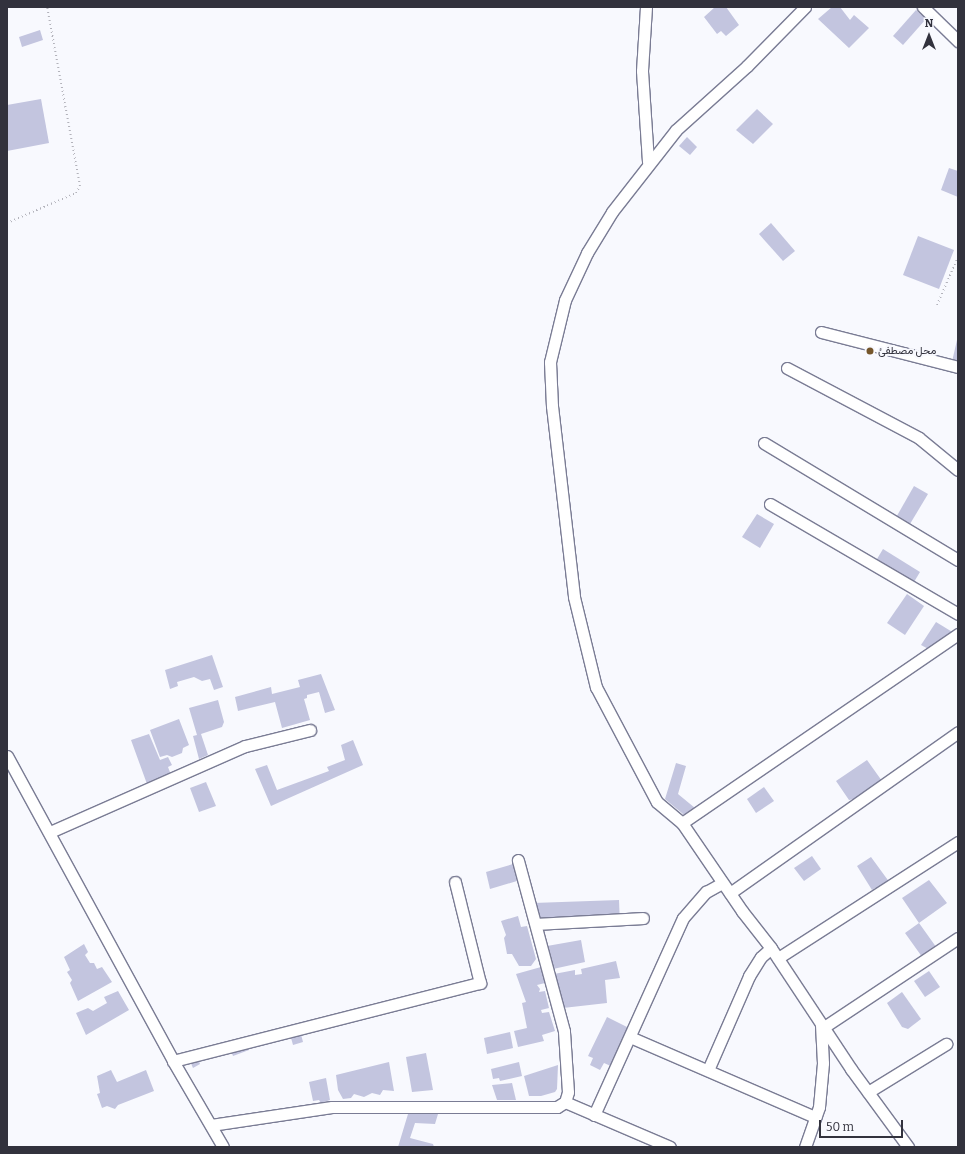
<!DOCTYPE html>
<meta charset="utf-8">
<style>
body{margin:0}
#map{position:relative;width:965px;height:1154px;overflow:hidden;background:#f8f9fe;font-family:Bitter,Vazirmatn,serif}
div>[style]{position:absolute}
.building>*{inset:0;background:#c3c5df}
.path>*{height:2px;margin-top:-1px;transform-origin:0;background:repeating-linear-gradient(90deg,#b3b3bb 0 1px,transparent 0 4px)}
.roads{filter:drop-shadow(1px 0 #7a7c94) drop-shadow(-1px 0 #7a7c94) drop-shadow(0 1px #7a7c94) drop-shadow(0 -1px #7a7c94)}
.minor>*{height:11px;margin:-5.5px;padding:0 5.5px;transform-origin:5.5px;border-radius:5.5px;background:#fff}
.dots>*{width:11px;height:11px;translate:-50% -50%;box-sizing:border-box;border:2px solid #f8f9fe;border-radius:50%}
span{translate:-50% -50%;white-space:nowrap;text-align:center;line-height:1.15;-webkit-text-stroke:4px #f8f9fe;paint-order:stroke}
.poi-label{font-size:11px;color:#32323d}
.left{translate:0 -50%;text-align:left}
.frame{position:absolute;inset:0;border:8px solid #32323d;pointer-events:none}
.north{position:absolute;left:909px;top:16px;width:40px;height:40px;-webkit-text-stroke:3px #f8f9fe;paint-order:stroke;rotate:0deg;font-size:11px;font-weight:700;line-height:16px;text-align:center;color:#32323d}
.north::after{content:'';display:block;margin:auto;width:14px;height:18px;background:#32323d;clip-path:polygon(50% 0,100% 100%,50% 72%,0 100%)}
.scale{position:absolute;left:819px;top:1120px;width:84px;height:18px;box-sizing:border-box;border:2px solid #32323d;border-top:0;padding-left:5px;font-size:12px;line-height:14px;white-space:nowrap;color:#32323d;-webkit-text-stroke:3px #f8f9fe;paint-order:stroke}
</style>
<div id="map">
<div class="building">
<div style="clip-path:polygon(715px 7px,726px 7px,739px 25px,726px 36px,721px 31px,717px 34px,704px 17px)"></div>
<div style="clip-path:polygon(832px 7px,840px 7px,850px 20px,854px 15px,869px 28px,849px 48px,818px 19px)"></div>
<div style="clip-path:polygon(916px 10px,926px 19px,903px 45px,893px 36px)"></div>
<div style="clip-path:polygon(40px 30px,43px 40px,22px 47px,19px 37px)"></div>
<div style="clip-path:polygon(41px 99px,49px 143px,7px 151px,7px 105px)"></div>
<div style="clip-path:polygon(757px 109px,773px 124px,753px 144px,736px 130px)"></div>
<div style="clip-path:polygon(687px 137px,697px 147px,690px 155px,679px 146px)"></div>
<div style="clip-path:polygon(949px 168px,958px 171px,958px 197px,941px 190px)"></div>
<div style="clip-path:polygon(771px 223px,795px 251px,783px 261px,759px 234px)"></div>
<div style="clip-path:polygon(918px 236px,954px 250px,939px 289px,903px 275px)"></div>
<div style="clip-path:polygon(957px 340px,958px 340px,958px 368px,951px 366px)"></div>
<div style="clip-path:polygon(914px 486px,928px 494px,907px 529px,894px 521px)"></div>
<div style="clip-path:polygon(757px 514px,774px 524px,760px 548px,742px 537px)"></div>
<div style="clip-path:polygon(883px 549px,920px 572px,911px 587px,874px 564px)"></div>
<div style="clip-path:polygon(907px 594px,924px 606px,905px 635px,887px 623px)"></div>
<div style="clip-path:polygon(936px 622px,954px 633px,934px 652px,921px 645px)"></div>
<div style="clip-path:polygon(212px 655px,223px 687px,214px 690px,210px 679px,202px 681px,194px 677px,177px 682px,178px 686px,170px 689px,165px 670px)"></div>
<div style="clip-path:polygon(321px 674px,335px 710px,325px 713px,319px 692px,307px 695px,307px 698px,304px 699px,310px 720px,282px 728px,275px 702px,238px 711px,235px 697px,271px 687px,272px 694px,300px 687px,298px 680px)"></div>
<div style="clip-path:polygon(218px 700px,224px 722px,222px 727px,201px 734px,208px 755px,199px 759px,193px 736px,197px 735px,189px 708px)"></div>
<div style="clip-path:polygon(179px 719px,189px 745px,183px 748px,182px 753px,172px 757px,167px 755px,160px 757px,150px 730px)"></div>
<div style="clip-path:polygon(149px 734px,160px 760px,168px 757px,172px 765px,168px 767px,171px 775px,147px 784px,131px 740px)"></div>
<div style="clip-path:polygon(353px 740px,363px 765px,271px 806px,255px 769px,267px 765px,277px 790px,329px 771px,327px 767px,345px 760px,341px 745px)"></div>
<div style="clip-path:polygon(867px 760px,887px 788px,859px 807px,854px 799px,849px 800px,836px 781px)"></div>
<div style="clip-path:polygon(676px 763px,686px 766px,678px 794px,695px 808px,689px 819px,665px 799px)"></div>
<div style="clip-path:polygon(206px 782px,216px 806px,199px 812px,190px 788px)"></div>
<div style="clip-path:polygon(764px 787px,774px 801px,756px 813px,747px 799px)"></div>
<div style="clip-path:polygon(812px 856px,821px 869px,804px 881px,794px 868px)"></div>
<div style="clip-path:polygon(871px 857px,890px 883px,878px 892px,875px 888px,872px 890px,857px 866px)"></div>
<div style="clip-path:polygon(513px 864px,517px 881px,490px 889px,486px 872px)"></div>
<div style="clip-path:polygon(929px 880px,947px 903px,919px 923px,939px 951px,925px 961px,905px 933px,919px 923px,902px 898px)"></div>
<div style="clip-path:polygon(619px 900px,620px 925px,539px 922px,533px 903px)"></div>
<div style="clip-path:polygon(518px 916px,521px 927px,527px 926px,536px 959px,531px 966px,519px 966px,512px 954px,507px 954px,504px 938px,506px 935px,501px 921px)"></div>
<div style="clip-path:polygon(581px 940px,585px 962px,553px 969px,547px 946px)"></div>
<div style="clip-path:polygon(84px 944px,88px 952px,85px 955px,90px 963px,94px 963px,97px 969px,102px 967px,112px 982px,78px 1001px,70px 983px,72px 980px,67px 972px,70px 970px,64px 957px)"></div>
<div style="clip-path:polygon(616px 961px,620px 978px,605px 980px,607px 1003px,563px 1008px,554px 974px,575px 970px,575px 975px,582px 974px,581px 969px)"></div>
<div style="clip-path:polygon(541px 967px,545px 983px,537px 985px,540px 989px,539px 992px,545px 991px,549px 1008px,541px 1010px,542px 1013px,549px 1012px,555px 1031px,542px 1035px,544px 1041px,518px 1047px,514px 1031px,527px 1028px,522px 1003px,526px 1002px,516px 974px)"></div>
<div style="clip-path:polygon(929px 971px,940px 987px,925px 997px,914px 981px)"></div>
<div style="clip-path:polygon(118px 991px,129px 1010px,86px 1035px,76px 1013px,88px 1008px,93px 1011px,107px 1003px,104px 997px)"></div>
<div style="clip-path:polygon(902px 992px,921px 1019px,908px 1029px,902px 1027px,887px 1003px)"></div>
<div style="clip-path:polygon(607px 1017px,629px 1028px,613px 1067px,604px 1063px,600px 1070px,590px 1065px,593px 1058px,588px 1056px)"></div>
<div style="clip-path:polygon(298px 1023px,303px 1042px,293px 1045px,288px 1027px)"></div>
<div style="clip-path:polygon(510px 1032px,513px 1048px,487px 1054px,484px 1038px)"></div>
<div style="clip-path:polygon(245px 1039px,249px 1050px,233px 1056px,229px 1045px)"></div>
<div style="clip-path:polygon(426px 1053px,433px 1090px,412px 1092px,406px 1057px)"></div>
<div style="clip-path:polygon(197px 1056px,200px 1064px,193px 1068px,189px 1059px)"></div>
<div style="clip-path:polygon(389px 1062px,394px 1091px,383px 1090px,380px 1095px,372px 1093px,364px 1097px,354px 1094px,351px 1098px,343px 1099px,338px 1090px,336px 1075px)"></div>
<div style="clip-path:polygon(519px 1062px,522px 1076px,500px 1081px,499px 1078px,493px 1079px,491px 1069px)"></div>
<div style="clip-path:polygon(558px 1065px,557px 1089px,555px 1092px,541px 1096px,529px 1096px,524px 1076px)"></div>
<div style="clip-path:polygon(111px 1070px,117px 1082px,146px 1070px,154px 1091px,118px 1105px,115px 1109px,107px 1106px,102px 1108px,97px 1094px,100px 1093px,97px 1076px)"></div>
<div style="clip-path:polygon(326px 1078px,330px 1100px,321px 1103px,319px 1100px,313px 1101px,309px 1082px)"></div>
<div style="clip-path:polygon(512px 1083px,516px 1100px,497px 1100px,492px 1085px)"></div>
<div style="clip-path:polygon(408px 1114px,438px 1114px,435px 1124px,415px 1123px,410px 1138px,433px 1144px,434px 1147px,398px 1147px)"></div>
</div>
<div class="path">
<div style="left:7px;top:223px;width:75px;rotate:-23.5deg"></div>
<div style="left:76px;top:193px;width:8px;rotate:-60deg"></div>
<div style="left:80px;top:186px;width:182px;rotate:-100.4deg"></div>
<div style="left:937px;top:305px;width:52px;rotate:-66.4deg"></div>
</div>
<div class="roads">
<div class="minor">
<div style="left:646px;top:7px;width:64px;rotate:93.6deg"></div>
<div style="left:642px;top:71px;width:91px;rotate:86.2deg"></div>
<div style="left:805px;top:7px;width:83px;rotate:134.5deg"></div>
<div style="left:747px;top:66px;width:96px;rotate:138deg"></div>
<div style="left:676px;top:130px;width:104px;rotate:128deg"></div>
<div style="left:612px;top:212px;width:48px;rotate:121.4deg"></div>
<div style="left:587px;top:253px;width:52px;rotate:115.1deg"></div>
<div style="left:565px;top:300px;width:64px;rotate:103.6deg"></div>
<div style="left:550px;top:362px;width:44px;rotate:87.4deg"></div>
<div style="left:552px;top:406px;width:192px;rotate:83.4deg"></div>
<div style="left:574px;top:597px;width:93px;rotate:76.3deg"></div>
<div style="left:596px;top:687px;width:130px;rotate:62.1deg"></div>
<div style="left:657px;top:802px;width:33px;rotate:40deg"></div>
<div style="left:682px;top:823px;width:107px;rotate:55.7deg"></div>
<div style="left:742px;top:911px;width:47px;rotate:51.9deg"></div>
<div style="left:771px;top:948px;width:145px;rotate:56.5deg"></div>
<div style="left:851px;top:1069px;width:97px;rotate:53.8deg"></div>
<div style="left:923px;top:7px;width:49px;rotate:44.2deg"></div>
<div style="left:821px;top:332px;width:141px;rotate:14.3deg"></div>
<div style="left:787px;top:368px;width:149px;rotate:27.9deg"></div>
<div style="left:919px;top:438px;width:50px;rotate:39.4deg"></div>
<div style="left:764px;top:443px;width:227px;rotate:31.1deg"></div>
<div style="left:770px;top:504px;width:218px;rotate:30.3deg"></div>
<div style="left:7px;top:756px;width:347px;rotate:61.4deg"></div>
<div style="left:173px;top:1061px;width:99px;rotate:59.8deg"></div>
<div style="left:682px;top:823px;width:335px;rotate:-34.4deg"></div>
<div style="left:50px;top:832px;width:213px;rotate:-23.8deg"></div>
<div style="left:245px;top:746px;width:67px;rotate:-13.8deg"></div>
<div style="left:730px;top:893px;width:279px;rotate:-35.2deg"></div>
<div style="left:536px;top:924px;width:107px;rotate:-3.2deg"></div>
<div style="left:778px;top:958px;width:214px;rotate:-32.8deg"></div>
<div style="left:824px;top:1027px;width:161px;rotate:-33.6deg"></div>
<div style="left:630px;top:1037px;width:202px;rotate:23.4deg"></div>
<div style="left:173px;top:1061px;width:317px;rotate:-14.3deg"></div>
<div style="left:480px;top:983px;width:104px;rotate:-103.9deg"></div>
<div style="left:708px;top:1070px;width:103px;rotate:-66.4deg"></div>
<div style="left:749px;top:976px;width:22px;rotate:-58deg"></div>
<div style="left:761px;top:957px;width:13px;rotate:-42deg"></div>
<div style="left:868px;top:1092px;width:92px;rotate:-31.6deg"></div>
<div style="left:565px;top:1102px;width:114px;rotate:23.2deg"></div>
<div style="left:594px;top:1115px;width:216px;rotate:-65.7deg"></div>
<div style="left:683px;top:918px;width:35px;rotate:-49deg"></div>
<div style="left:706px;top:892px;width:18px;rotate:-29deg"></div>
<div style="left:211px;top:1125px;width:122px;rotate:-8.5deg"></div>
<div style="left:332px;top:1107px;width:225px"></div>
<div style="left:557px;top:1107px;width:9px;rotate:-32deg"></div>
<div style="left:565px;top:1102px;width:10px;rotate:-73deg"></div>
<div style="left:568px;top:1092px;width:61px;rotate:-93.8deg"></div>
<div style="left:564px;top:1031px;width:177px;rotate:-105.1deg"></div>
<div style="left:805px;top:1147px;width:42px;rotate:-70.7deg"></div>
<div style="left:819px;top:1107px;width:44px;rotate:-84.8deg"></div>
<div style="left:823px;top:1063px;width:39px;rotate:-93deg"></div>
</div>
</div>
<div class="dots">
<div style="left:870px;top:351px;background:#75562b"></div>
</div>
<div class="poi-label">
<span class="left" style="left:878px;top:351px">محل مصطفئ</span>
</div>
<div class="frame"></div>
<div class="north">N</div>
<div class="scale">50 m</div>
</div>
